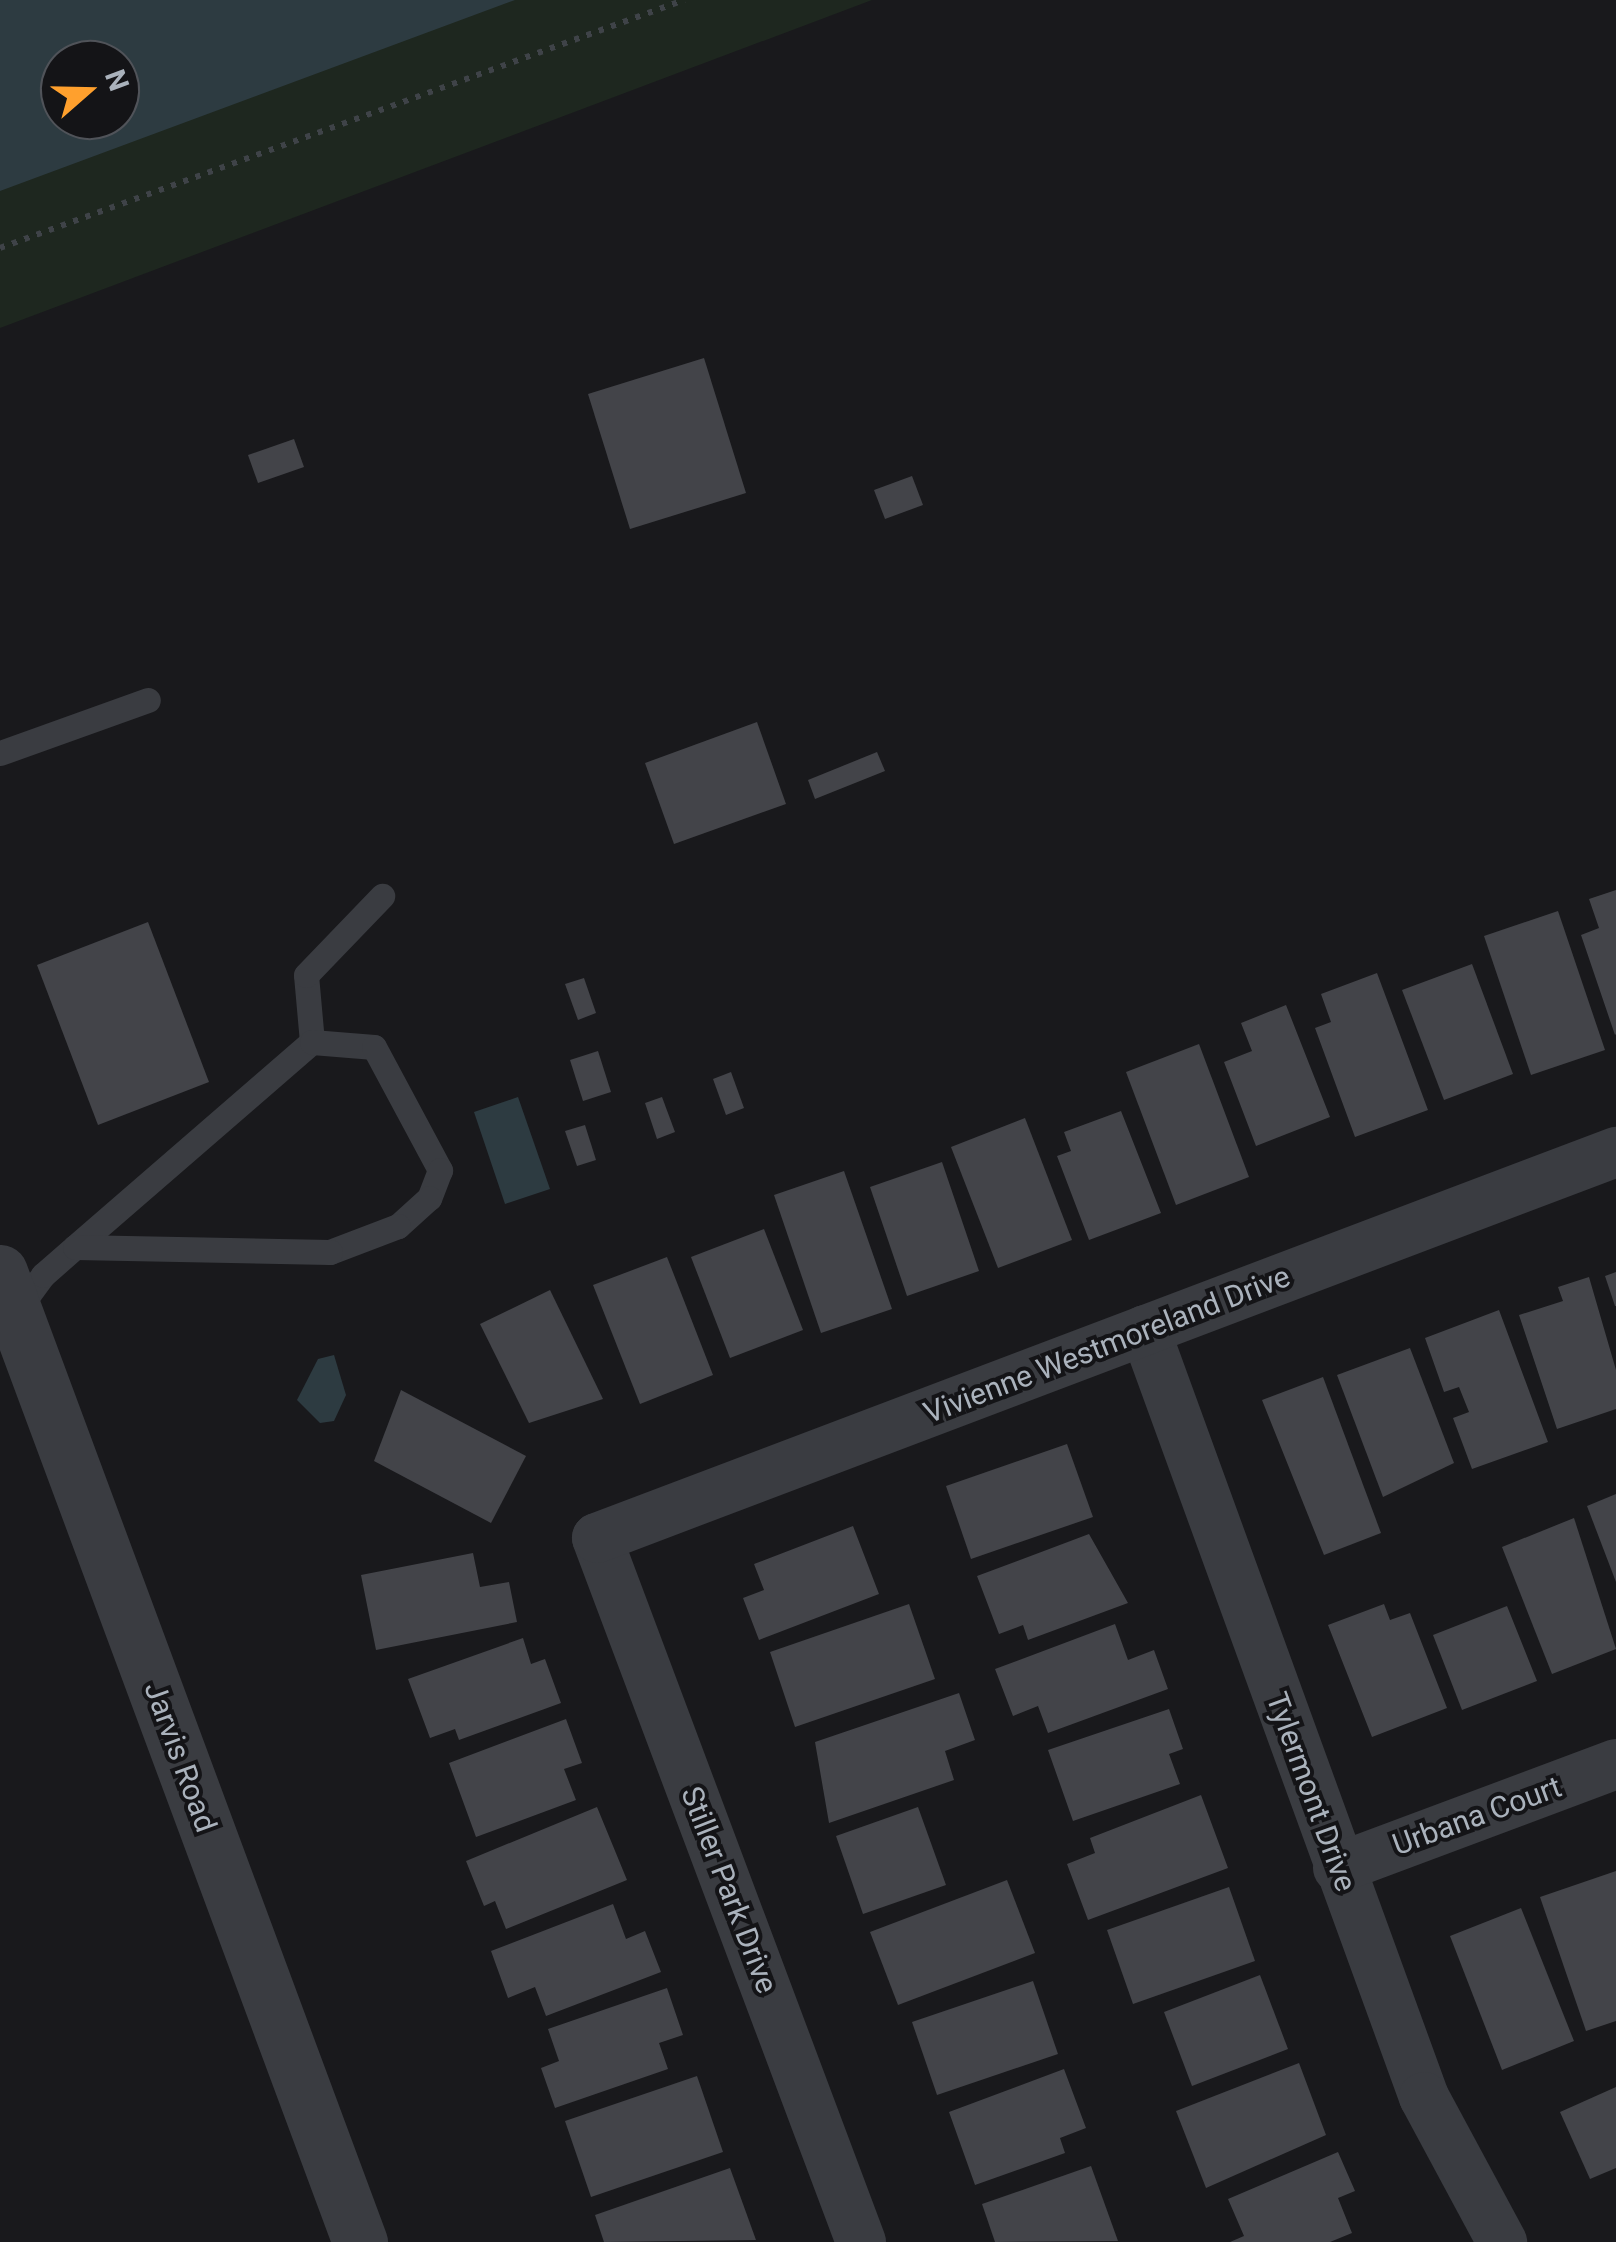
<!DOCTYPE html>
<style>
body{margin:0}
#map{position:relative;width:1616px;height:2242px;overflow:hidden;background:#19191c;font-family:Roboto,sans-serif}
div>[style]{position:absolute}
.green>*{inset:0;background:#1e271f}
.water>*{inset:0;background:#2d3b41}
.building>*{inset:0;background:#434449}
.path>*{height:6px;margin-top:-3px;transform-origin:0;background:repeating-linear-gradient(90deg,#3f4348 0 5px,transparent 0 13px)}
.service>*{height:25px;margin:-12.5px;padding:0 12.5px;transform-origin:12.5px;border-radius:12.5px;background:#3a3c41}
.minor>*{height:50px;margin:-25px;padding:0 25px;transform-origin:25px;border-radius:25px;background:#3a3c41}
.tertiary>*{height:55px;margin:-27.5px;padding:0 27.5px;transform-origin:27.5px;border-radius:27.5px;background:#3a3c41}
span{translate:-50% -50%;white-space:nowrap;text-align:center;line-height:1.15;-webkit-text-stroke:8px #141417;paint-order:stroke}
.street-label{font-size:30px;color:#aab2bc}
.north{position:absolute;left:40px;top:40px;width:100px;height:100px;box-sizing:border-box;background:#141417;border:2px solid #505359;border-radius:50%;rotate:70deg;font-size:28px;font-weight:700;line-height:40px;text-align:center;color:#aab2bc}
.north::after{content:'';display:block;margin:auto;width:35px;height:45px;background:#ffa02d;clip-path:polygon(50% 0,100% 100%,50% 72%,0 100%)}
</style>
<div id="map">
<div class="green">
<div style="clip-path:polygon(evenodd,0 0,872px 0,0 328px,0 0,60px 60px,120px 60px,120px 120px,60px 120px,60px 60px)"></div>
</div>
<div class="water">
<div style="clip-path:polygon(evenodd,0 0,515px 0,0 191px,0 0,120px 60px,120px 120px,60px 120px,60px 60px,120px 60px)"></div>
<div style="clip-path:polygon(518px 1097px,550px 1189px,505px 1204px,474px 1112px)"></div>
<div style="clip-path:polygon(334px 1355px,346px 1395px,334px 1421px,320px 1423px,297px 1400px,318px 1359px)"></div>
</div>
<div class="building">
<div style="clip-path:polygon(704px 358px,746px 493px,630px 529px,588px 394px)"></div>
<div style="clip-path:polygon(294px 439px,304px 467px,258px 483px,248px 455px)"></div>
<div style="clip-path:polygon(912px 476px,923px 505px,885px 519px,874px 490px)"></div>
<div style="clip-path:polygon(757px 722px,786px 804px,674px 844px,645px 763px)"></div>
<div style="clip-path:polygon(877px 752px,885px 771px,815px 799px,808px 780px)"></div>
<div style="clip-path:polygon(1616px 890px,1616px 1034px,1615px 1035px,1581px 935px,1599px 928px,1589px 899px)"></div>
<div style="clip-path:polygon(1558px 911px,1605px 1050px,1531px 1075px,1484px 936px)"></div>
<div style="clip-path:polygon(148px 922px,209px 1082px,98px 1125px,37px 965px)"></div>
<div style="clip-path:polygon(1472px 964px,1513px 1074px,1444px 1100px,1402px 990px)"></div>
<div style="clip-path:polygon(1377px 973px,1428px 1110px,1355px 1137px,1315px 1028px,1331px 1022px,1321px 994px)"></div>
<div style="clip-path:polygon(584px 978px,596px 1013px,578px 1020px,565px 984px)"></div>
<div style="clip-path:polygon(1286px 1005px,1330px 1117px,1256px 1146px,1224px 1062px,1252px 1051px,1241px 1023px)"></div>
<div style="clip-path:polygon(1199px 1044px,1249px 1177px,1176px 1205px,1126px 1072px)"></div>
<div style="clip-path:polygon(598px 1051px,611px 1092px,583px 1101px,570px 1060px)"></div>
<div style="clip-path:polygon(731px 1072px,744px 1108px,726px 1115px,713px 1079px)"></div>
<div style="clip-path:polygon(662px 1097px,675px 1132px,657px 1139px,645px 1103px)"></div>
<div style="clip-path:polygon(1121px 1111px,1161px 1213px,1089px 1240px,1057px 1156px,1071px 1151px,1064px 1132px)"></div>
<div style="clip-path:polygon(1025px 1118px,1072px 1240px,998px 1268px,951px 1147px)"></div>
<div style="clip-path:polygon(585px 1125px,596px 1160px,577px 1166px,565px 1131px)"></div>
<div style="clip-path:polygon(942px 1162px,979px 1271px,907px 1296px,870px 1187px)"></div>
<div style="clip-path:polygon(844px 1171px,892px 1309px,821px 1333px,774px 1195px)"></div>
<div style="clip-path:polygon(764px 1229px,803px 1330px,730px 1358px,691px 1257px)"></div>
<div style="clip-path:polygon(667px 1257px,713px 1375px,640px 1404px,593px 1285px)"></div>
<div style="clip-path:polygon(1616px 1272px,1616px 1306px,1615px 1306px,1605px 1276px)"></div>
<div style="clip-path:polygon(1589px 1277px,1616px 1370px,1616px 1409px,1557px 1429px,1519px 1315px,1563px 1301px,1558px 1287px)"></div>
<div style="clip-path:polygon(550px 1290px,603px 1399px,529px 1423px,480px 1324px)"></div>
<div style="clip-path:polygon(1499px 1310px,1548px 1442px,1472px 1469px,1453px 1418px,1469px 1412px,1459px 1387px,1444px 1392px,1425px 1338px)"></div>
<div style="clip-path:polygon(1410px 1348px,1454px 1463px,1383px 1497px,1337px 1375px)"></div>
<div style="clip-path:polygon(1323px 1377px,1381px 1533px,1324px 1555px,1262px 1400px)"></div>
<div style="clip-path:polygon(401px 1390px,526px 1456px,491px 1523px,374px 1461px)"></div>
<div style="clip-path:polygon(1067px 1444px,1093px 1517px,971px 1559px,946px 1486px)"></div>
<div style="clip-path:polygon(1616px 1494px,1616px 1582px,1587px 1506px)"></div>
<div style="clip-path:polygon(1574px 1518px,1616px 1649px,1552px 1674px,1502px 1547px)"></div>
<div style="clip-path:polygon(853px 1526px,879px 1594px,759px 1640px,743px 1598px,764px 1590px,754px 1564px)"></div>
<div style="clip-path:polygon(1089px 1534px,1128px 1603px,1028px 1640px,1023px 1625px,999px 1634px,977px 1576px)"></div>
<div style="clip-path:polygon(473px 1553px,480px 1587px,509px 1582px,517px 1622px,376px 1650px,361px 1575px)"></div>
<div style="clip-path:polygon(909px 1604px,935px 1679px,795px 1727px,770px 1652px)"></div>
<div style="clip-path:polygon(1384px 1604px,1390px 1620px,1410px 1613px,1447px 1708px,1372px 1737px,1328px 1625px)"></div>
<div style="clip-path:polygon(1507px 1606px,1537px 1681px,1462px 1710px,1433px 1635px)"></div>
<div style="clip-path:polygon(1115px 1624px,1128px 1660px,1154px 1650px,1168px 1689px,1048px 1733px,1038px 1706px,1013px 1716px,995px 1669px)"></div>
<div style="clip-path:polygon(523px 1638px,531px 1664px,545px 1659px,561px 1703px,459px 1740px,455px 1729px,430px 1738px,408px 1679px)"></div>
<div style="clip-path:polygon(959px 1693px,975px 1740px,945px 1751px,954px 1780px,829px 1823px,815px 1742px)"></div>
<div style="clip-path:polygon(1169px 1709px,1183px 1749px,1169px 1754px,1180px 1784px,1073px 1821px,1048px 1750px)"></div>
<div style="clip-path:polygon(566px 1719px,582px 1763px,564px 1769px,576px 1800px,476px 1837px,449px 1763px)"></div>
<div style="clip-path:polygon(1201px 1795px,1228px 1868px,1088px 1920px,1067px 1864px,1095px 1853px,1090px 1838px)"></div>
<div style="clip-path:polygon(597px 1807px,627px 1880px,506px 1929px,495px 1901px,484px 1906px,466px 1861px)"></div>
<div style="clip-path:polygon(918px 1807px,946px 1885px,863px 1914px,836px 1836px)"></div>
<div style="clip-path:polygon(1616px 1871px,1616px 2021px,1586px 2031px,1540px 1897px)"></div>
<div style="clip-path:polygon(1007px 1880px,1035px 1953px,898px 2005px,870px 1932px)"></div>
<div style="clip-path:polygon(1229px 1887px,1255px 1961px,1133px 2004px,1107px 1930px)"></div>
<div style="clip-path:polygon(613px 1904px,626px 1939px,645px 1931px,661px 1972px,546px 2016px,535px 1987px,508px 1998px,491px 1951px)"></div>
<div style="clip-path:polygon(1521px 1908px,1574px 2041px,1502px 2070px,1450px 1936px)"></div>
<div style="clip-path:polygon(1260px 1975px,1288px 2049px,1192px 2086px,1164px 2012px)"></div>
<div style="clip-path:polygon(1033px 1981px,1058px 2054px,937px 2095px,912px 2022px)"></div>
<div style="clip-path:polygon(667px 1988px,683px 2035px,659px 2043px,668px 2069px,555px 2108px,541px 2068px,559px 2061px,548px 2029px)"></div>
<div style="clip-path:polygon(1299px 2063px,1326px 2135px,1206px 2188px,1176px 2111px)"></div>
<div style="clip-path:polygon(1064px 2069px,1086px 2128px,1060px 2138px,1065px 2153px,975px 2185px,949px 2112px)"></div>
<div style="clip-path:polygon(697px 2076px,723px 2152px,591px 2197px,565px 2121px)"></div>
<div style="clip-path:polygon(1616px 2087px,1616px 2168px,1590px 2179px,1560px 2112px)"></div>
<div style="clip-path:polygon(1338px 2152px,1355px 2191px,1338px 2198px,1352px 2233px,1330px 2242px,1230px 2242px,1244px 2236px,1228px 2199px)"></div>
<div style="clip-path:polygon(1091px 2166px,1118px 2241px,995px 2242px,982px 2204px)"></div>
<div style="clip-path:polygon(730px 2168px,756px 2240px,604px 2242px,595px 2215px)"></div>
</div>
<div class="path">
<div style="left:0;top:248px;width:728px;rotate:-19.93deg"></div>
</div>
<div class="service">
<div style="left:0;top:753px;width:157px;rotate:-19.7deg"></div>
<div style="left:312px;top:1042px;width:67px;rotate:-95.1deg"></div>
<div style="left:306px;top:975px;width:110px;rotate:-46.1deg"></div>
<div style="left:15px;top:1313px;width:47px;rotate:-53.6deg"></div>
<div style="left:43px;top:1275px;width:43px;rotate:-41.2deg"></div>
<div style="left:75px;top:1247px;width:313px;rotate:-40.9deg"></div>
<div style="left:312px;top:1042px;width:62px;rotate:4.6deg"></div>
<div style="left:374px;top:1047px;width:140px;rotate:61.8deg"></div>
<div style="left:440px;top:1170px;width:30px;rotate:111deg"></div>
<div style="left:429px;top:1198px;width:42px;rotate:137.9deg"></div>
<div style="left:398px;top:1226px;width:73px;rotate:159.1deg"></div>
<div style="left:330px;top:1252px;width:255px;rotate:-178.9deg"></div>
</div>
<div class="minor">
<div style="left:1145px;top:1330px;width:816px;rotate:70.01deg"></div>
<div style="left:1424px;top:2097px;width:165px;rotate:61.7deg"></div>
<div style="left:1338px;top:1868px;width:297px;rotate:-20.5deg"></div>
<div style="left:861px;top:2242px;width:752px;rotate:-110.56deg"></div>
<div style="left:597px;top:1538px;width:1090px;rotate:-20.75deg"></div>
</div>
<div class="tertiary">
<div style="left:0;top:1272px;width:1035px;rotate:69.64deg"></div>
</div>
<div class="street-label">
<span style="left:1107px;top:1345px;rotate:-21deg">Vivienne Westmoreland Drive</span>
<span style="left:180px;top:1757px;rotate:70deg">Jarvis Road</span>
<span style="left:1311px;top:1792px;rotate:70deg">Tylermont Drive</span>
<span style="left:1477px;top:1816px;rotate:-20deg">Urbana Court</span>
<span style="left:729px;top:1890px;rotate:69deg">Stiller Park Drive</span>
</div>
<div class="north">N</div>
</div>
